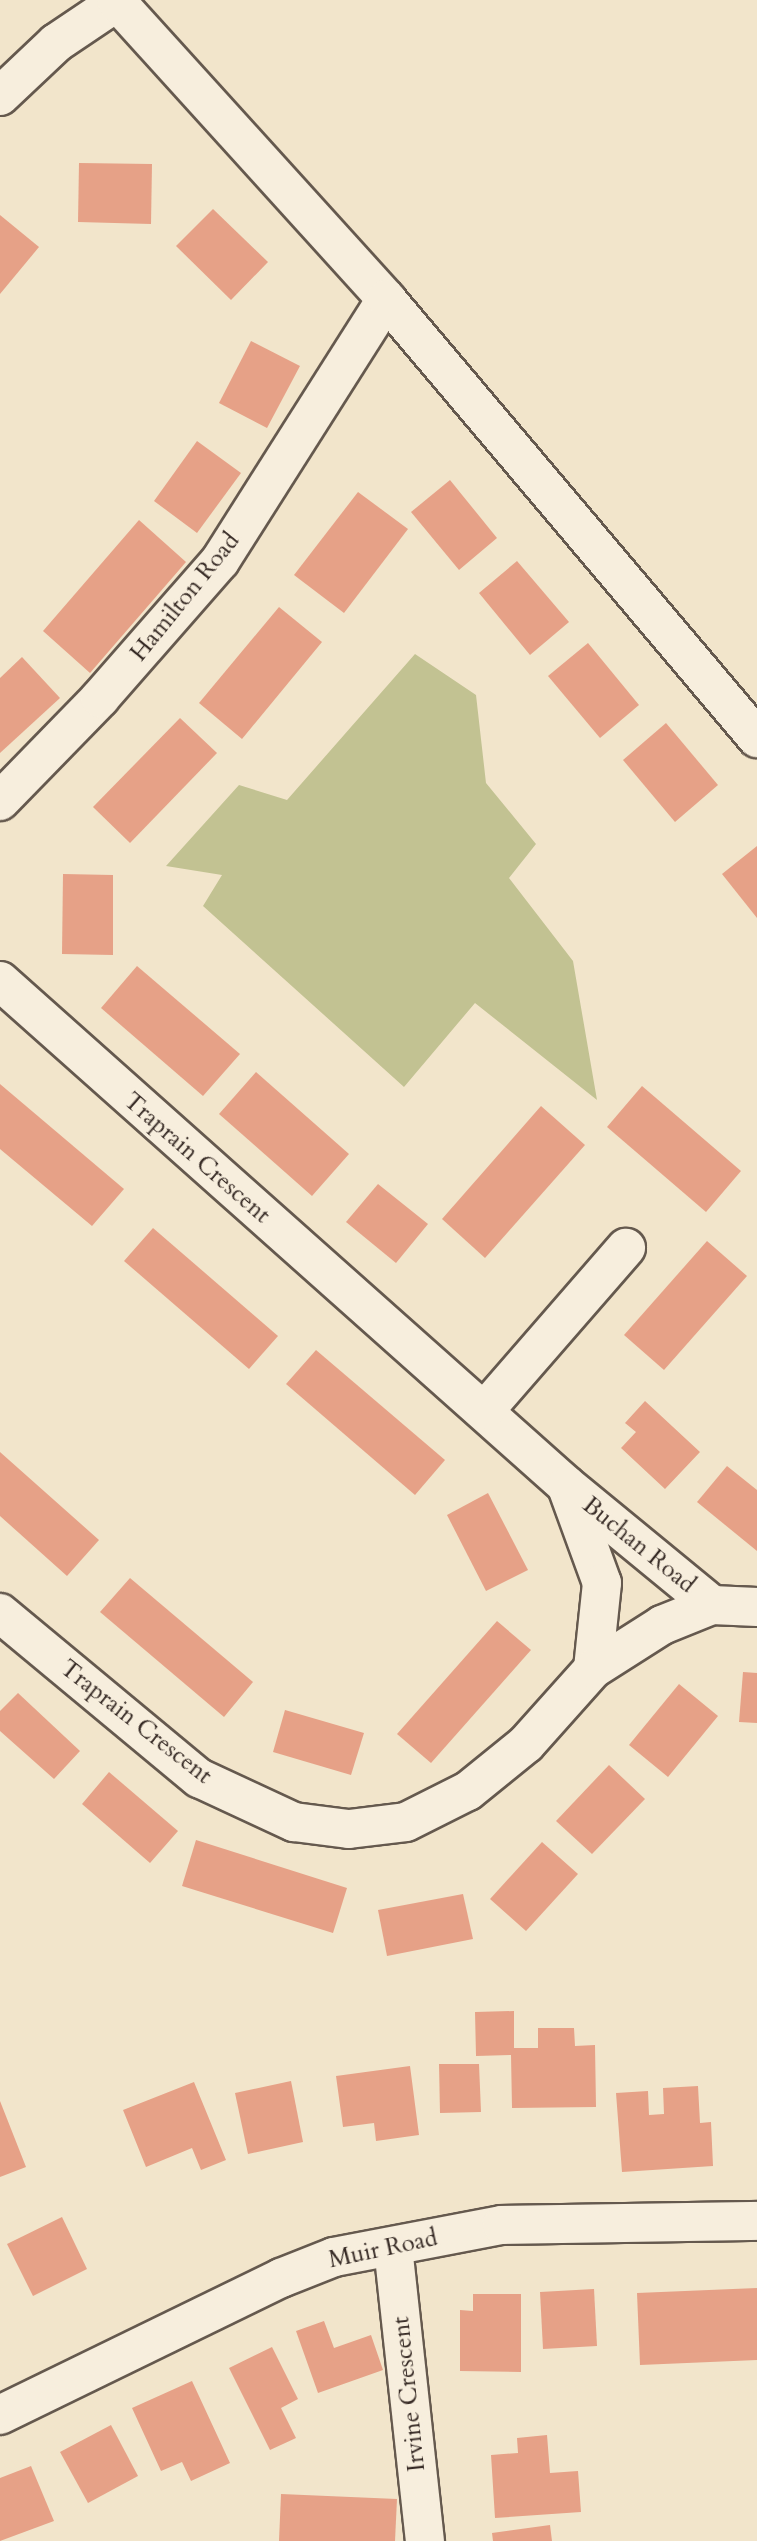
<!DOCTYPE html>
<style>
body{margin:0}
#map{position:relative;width:757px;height:2541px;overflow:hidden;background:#f2e5cb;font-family:Cardo,serif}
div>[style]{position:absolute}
.green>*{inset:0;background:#c2c292}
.building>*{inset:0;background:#e6a187}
.roads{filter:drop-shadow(2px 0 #65594e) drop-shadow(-2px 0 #65594e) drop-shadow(0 2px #65594e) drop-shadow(0 -2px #65594e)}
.street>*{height:38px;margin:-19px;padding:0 19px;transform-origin:19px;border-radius:19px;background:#f7eedd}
.secondary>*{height:38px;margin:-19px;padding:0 19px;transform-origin:19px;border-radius:19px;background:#f7eedd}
span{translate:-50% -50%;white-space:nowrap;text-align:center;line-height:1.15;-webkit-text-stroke:5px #f7eedd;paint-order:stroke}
.street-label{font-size:24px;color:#362a25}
</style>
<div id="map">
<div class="green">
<div style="clip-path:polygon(415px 654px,476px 695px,486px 783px,536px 844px,509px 878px,573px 961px,597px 1100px,475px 1003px,404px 1087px,203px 906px,222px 875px,166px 866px,239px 785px,287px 800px)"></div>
</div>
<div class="building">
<div style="clip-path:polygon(79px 163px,152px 164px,151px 224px,78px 222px)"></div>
<div style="clip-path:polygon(213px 209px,268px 262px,231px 300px,176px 246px)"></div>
<div style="clip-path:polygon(0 215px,39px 247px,0 294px)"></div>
<div style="clip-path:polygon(251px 341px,300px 366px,267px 428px,219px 403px)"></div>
<div style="clip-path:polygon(197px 441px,241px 473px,197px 533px,154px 501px)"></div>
<div style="clip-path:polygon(450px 480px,497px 538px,459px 570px,411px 512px)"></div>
<div style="clip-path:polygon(358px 492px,408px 529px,344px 613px,294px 575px)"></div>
<div style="clip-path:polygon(139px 520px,186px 562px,90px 673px,43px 631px)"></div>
<div style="clip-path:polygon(517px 561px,569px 622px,530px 655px,479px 593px)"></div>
<div style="clip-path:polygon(279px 607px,322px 642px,242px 739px,199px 703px)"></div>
<div style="clip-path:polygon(588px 643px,639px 705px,600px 738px,548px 676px)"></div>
<div style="clip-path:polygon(22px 657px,60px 698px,0 753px,0 678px)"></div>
<div style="clip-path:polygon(180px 718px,217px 753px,130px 843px,93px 807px)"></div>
<div style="clip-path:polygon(666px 723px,718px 785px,675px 822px,623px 760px)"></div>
<div style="clip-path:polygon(757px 846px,757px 918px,722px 874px)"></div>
<div style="clip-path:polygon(63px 874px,113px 875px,113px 955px,62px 954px)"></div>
<div style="clip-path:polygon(137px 966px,240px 1054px,203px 1096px,101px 1008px)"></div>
<div style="clip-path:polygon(256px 1072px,349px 1154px,312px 1196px,219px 1114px)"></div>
<div style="clip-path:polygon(0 1084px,124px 1189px,92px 1226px,0 1149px)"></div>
<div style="clip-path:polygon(642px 1086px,741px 1171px,706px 1212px,607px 1127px)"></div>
<div style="clip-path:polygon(541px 1106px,585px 1145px,485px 1258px,442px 1219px)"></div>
<div style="clip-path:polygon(378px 1184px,428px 1224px,396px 1263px,346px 1222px)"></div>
<div style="clip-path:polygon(153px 1228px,278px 1336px,249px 1369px,124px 1261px)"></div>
<div style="clip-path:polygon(707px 1241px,747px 1276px,664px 1370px,624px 1335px)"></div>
<div style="clip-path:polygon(316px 1350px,445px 1460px,415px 1495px,286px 1384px)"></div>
<div style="clip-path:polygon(645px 1401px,700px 1452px,665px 1489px,621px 1448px,636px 1432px,625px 1423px)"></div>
<div style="clip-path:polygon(0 1452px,99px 1540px,67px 1576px,0 1516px)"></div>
<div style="clip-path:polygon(727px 1466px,757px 1490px,757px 1551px,697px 1502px)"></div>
<div style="clip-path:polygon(488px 1493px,528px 1570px,486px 1591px,447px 1515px)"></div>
<div style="clip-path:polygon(130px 1578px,253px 1682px,224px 1717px,100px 1612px)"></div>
<div style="clip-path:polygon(497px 1621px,531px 1650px,431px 1763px,397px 1734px)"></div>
<div style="clip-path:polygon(743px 1672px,757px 1673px,757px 1723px,739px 1722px)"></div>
<div style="clip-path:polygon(679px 1684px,718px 1716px,668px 1777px,629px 1745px)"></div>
<div style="clip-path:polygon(18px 1693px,80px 1751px,54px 1779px,0 1731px,0 1711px)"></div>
<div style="clip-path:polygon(285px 1710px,364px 1733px,351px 1775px,273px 1752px)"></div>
<div style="clip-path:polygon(609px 1765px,645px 1799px,592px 1854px,556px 1821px)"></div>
<div style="clip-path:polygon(109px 1772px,178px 1831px,150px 1863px,82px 1804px)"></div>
<div style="clip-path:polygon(196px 1840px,347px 1888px,333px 1933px,182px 1886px)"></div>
<div style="clip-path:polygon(542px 1842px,578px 1874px,526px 1931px,490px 1899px)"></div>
<div style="clip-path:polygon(463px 1894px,473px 1939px,387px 1956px,378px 1910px)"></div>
<div style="clip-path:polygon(514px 2011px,514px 2048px,538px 2048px,538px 2028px,574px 2028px,575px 2046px,595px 2045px,596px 2107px,512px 2108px,511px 2055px,476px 2056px,475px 2012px)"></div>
<div style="clip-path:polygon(439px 2064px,479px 2064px,481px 2112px,440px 2113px)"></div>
<div style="clip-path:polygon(410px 2066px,419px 2135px,376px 2141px,374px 2123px,343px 2127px,336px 2076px)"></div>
<div style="clip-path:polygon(291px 2081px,303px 2142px,248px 2154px,235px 2093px)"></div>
<div style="clip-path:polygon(194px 2082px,226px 2160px,201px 2170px,192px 2148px,146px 2167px,123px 2110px)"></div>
<div style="clip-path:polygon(698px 2086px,700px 2123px,711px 2122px,713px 2166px,622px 2172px,616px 2093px,648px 2091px,649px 2115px,664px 2114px,663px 2088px)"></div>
<div style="clip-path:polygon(0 2101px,26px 2167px,0 2177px)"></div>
<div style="clip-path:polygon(62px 2217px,87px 2269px,33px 2296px,7px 2244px)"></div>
<div style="clip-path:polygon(757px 2288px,757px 2360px,640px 2365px,637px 2293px)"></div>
<div style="clip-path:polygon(594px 2289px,597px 2346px,543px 2349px,540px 2292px)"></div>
<div style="clip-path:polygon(473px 2294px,521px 2294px,521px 2372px,460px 2371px,460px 2310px,473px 2311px)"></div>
<div style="clip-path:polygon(324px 2321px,334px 2348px,371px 2335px,383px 2370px,318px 2393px,296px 2331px)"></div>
<div style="clip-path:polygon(272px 2347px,298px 2399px,281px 2408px,296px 2438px,270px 2450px,229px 2368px)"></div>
<div style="clip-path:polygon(192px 2381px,230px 2463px,191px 2481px,182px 2462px,161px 2471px,132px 2408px)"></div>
<div style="clip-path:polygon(111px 2425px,138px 2476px,88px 2503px,60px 2452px)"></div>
<div style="clip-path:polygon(547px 2435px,550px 2473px,578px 2471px,581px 2512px,495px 2518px,491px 2455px,518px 2453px,517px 2438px)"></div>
<div style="clip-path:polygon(31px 2466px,54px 2521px,0 2541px,0 2478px)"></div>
<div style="clip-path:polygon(281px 2494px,397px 2499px,395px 2541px,279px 2541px)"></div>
<div style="clip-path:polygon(550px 2525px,552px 2541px,493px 2541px,492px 2533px)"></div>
</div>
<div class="roads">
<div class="street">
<div style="left:0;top:801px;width:144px;rotate:-45.8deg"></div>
<div style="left:100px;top:698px;width:182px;rotate:-48.8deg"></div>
<div style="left:220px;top:561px;width:310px;rotate:-57.6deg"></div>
<div style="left:0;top:981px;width:758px;rotate:41.68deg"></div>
<div style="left:566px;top:1485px;width:189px;rotate:39.4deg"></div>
<div style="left:485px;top:1410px;width:215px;rotate:-49deg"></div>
<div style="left:567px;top:1487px;width:102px;rotate:70deg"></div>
<div style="left:602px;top:1583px;width:86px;rotate:96deg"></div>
<div style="left:0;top:1613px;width:259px;rotate:39.7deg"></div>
<div style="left:199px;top:1778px;width:105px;rotate:24.9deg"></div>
<div style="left:294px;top:1822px;width:55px;rotate:7.3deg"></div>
<div style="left:349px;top:1829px;width:57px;rotate:-7deg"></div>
<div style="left:406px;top:1822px;width:69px;rotate:-26.6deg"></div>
<div style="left:468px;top:1791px;width:75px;rotate:-39deg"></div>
<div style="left:526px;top:1744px;width:101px;rotate:-48.2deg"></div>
<div style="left:593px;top:1669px;width:82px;rotate:-32.5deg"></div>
<div style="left:662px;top:1625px;width:54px;rotate:-21.8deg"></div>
<div style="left:712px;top:1605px;width:45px;rotate:2.5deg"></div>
<div style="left:393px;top:2247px;width:296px;rotate:83.8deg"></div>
<div style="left:0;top:2415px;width:313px;rotate:-26deg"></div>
<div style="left:281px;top:2278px;width:57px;rotate:-21.6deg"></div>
<div style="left:334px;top:2257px;width:171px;rotate:-10.8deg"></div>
<div style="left:502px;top:2225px;width:255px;rotate:-0.9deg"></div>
</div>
<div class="secondary">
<div style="left:0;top:96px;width:77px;rotate:-43.4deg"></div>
<div style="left:56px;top:43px;width:73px;rotate:-33.9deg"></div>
<div style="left:117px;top:2px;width:401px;rotate:47.8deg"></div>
<div style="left:386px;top:299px;width:575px;rotate:49.8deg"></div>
</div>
</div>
<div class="street-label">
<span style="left:185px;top:597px;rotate:-51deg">Hamilton Road</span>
<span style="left:197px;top:1158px;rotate:41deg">Traprain Crescent</span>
<span style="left:639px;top:1545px;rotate:39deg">Buchan Road</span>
<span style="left:136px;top:1722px;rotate:38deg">Traprain Crescent</span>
<span style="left:383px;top:2249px;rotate:-12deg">Muir Road</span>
<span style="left:409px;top:2394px;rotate:-96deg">Irvine Crescent</span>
</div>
</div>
